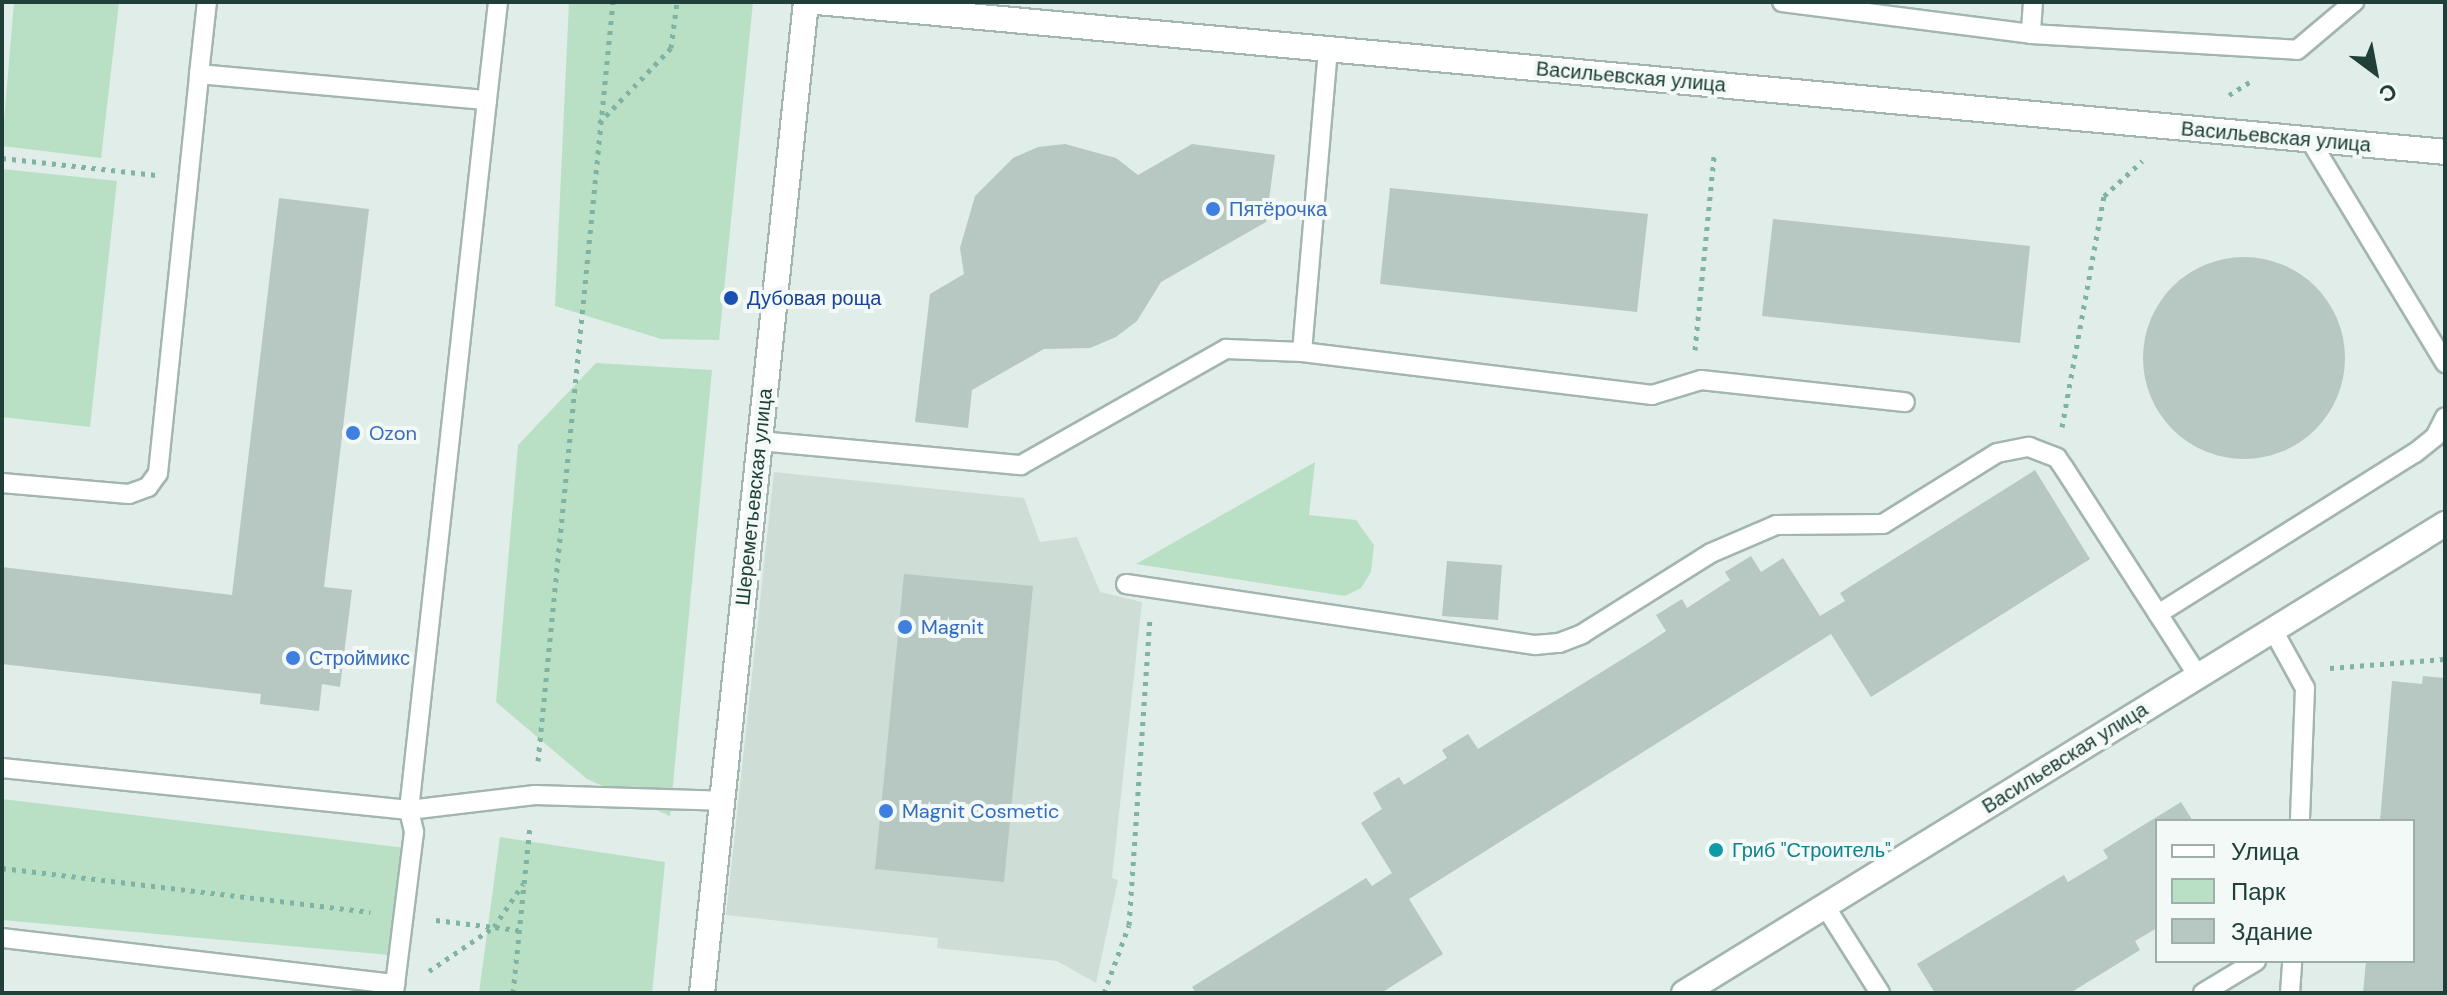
<!DOCTYPE html>
<meta charset="utf-8">
<style>
body{margin:0}
#map{position:relative;width:2447px;height:995px;overflow:hidden;background:#e1ede8;font-family:"DM Sans",sans-serif}
div>[style]{position:absolute}
.built>*{inset:0;background:#cfddd7}
.green>*{inset:0;background:#b9e0c4}
.building>*{inset:0;background:#b6c8c1}
.round{border-radius:50%}
.path>*{height:5px;margin-top:-2.5px;transform-origin:0;background:repeating-linear-gradient(90deg,#7fb3a4 0 4px,transparent 0 10px)}
.roads{filter:drop-shadow(2px 0 #a3b5b0) drop-shadow(-2px 0 #a3b5b0) drop-shadow(0 2px #a3b5b0) drop-shadow(0 -2px #a3b5b0)}
.lane>*{height:18px;margin:-9px;padding:0 9px;transform-origin:9px;border-radius:9px;background:#fff}
.street>*{height:24px;margin:-12px;padding:0 12px;transform-origin:12px;border-radius:12px;background:#fff}
.dots>*{width:22px;height:22px;translate:-50% -50%;box-sizing:border-box;border:4px solid #f2f9f6;border-radius:50%}
span{translate:-50% -50%;white-space:nowrap;text-align:center;line-height:1.15;-webkit-text-stroke:8px #f2f9f6;paint-order:stroke}
.street-label{font-size:20px;color:#203f38}
.shop-label{font-size:20px;color:#366cbe}
.left{translate:0 -50%;text-align:left}
.transit-label{font-size:20px;color:#164399}
.culture-label{font-size:20px;color:#0d838f}
.frame{position:absolute;inset:0;border:4px solid #203f38;pointer-events:none}
.legend{position:absolute;left:2155px;top:819px;width:260px;height:144px;box-sizing:border-box;background:#f2f9f6;border:2px solid #9eafaa;margin:0;padding:10px 14px;list-style:none;font-size:24px;color:#203f38}
.legend li{display:flex;align-items:center;gap:16px;height:40px}
.legend b{width:40px;border:2px solid #9eafaa}
.north{position:absolute;left:2335px;top:32px;width:80px;height:80px;-webkit-text-stroke:6px #f2f9f6;paint-order:stroke;rotate:148deg;font-size:22px;font-weight:700;line-height:32px;text-align:center;color:#203f38}
.north::after{content:'';display:block;margin:auto;width:28px;height:36px;background:#203f38;clip-path:polygon(50% 0,100% 100%,50% 72%,0 100%)}
</style>
<div id="map">
<div class="built">
<div style="clip-path:polygon(774px 472px,1024px 498px,1040px 542px,1077px 537px,1100px 592px,1142px 602px,1112px 878px,1118px 880px,1096px 983px,1057px 961px,937px 948px,938px 938px,726px 915px)"></div>
</div>
<div class="green">
<div style="clip-path:polygon(14px 2px,119px 2px,101px 158px,2px 146px)"></div>
<div style="clip-path:polygon(569px 2px,753px 2px,719px 340px,661px 339px,555px 306px)"></div>
<div style="clip-path:polygon(2px 169px,117px 181px,90px 427px,2px 417px)"></div>
<div style="clip-path:polygon(596px 363px,712px 370px,670px 816px,587px 779px,496px 702px,518px 445px)"></div>
<div style="clip-path:polygon(1315px 462px,1309px 515px,1356px 520px,1374px 545px,1371px 572px,1361px 588px,1345px 596px,1136px 564px)"></div>
<div style="clip-path:polygon(2px 799px,414px 849px,401px 956px,2px 920px)"></div>
<div style="clip-path:polygon(500px 837px,665px 862px,652px 993px,479px 993px)"></div>
</div>
<div class="building">
<div style="clip-path:polygon(1065px 144px,1116px 158px,1138px 175px,1192px 144px,1275px 155px,1266px 222px,1161px 282px,1137px 321px,1116px 337px,1090px 348px,1044px 349px,972px 390px,968px 428px,915px 422px,930px 294px,964px 274px,960px 248px,975px 196px,1013px 158px,1038px 147px)"></div>
<div style="clip-path:polygon(1390px 188px,1648px 214px,1637px 312px,1380px 284px)"></div>
<div style="clip-path:polygon(279px 198px,369px 209px,324px 587px,352px 590px,340px 687px,322px 684px,319px 711px,260px 704px,261px 694px,2px 664px,2px 567px,232px 595px)"></div>
<div style="clip-path:polygon(1773px 219px,2030px 246px,2020px 343px,1762px 316px)"></div>
<div class="round" style="left:2143px;top:257px;width:202px;height:202px"></div>
<div style="clip-path:polygon(2035px 470px,2090px 559px,1871px 697px,1831px 634px,1409px 899px,1443px 954px,1381px 993px,1196px 993px,1192px 987px,1366px 878px,1372px 886px,1392px 873px,1361px 823px,1382px 809px,1373px 793px,1399px 777px,1404px 785px,1447px 758px,1442px 750px,1468px 734px,1478px 749px,1645px 645px,1666px 631px,1656px 615px,1682px 599px,1687px 608px,1730px 580px,1725px 572px,1751px 556px,1761px 572px,1783px 558px,1820px 616px,1845px 601px,1840px 593px)"></div>
<div style="clip-path:polygon(1447px 561px,1502px 565px,1498px 620px,1442px 616px)"></div>
<div style="clip-path:polygon(904px 574px,1033px 586px,1004px 882px,875px 869px)"></div>
<div style="clip-path:polygon(2423px 676px,2445px 678px,2445px 993px,2363px 993px,2366px 961px,2413px 961px,2413px 821px,2380px 821px,2392px 681px,2422px 684px)"></div>
<div style="clip-path:polygon(2181px 802px,2193px 821px,2157px 821px,2157px 928px,2135px 941px,2140px 950px,2070px 993px,1935px 993px,1917px 964px,2064px 875px,2068px 882px,2108px 858px,2103px 850px)"></div>
</div>
<div class="path">
<div style="left:2229px;top:95px;width:26px;rotate:-32deg"></div>
<div style="left:599px;top:123px;width:104px;rotate:-46.2deg"></div>
<div style="left:671px;top:48px;width:46px;rotate:-82.6deg"></div>
<div style="left:2px;top:158px;width:155px;rotate:6.3deg"></div>
<div style="left:1695px;top:350px;width:195px;rotate:-84.4deg"></div>
<div style="left:2062px;top:427px;width:235px;rotate:-79.7deg"></div>
<div style="left:2104px;top:196px;width:52px;rotate:-42.6deg"></div>
<div style="left:2330px;top:668px;width:115px;rotate:-4.5deg"></div>
<div style="left:538px;top:761px;width:763px;rotate:-84.36deg"></div>
<div style="left:2px;top:868px;width:371px;rotate:6.8deg"></div>
<div style="left:436px;top:920px;width:83px;rotate:7deg"></div>
<div style="left:429px;top:971px;width:78px;rotate:-34.1deg"></div>
<div style="left:494px;top:927px;width:52px;rotate:-56deg"></div>
<div style="left:513px;top:993px;width:167px;rotate:-84.2deg"></div>
<div style="left:1104px;top:993px;width:72px;rotate:-69.8deg"></div>
<div style="left:1129px;top:925px;width:307px;rotate:-86.1deg"></div>
</div>
<div class="roads">
<div class="lane">
<div style="left:1782px;top:2px;width:251px;rotate:7.3deg"></div>
<div style="left:2033px;top:2px;width:32px;rotate:94deg"></div>
<div style="left:2031px;top:34px;width:266px;rotate:3.4deg"></div>
<div style="left:2297px;top:50px;width:75px;rotate:-40.1deg"></div>
<div style="left:1328px;top:49px;width:304px;rotate:94.9deg"></div>
<div style="left:1302px;top:352px;width:353px;rotate:7deg"></div>
<div style="left:1652px;top:395px;width:51px;rotate:-17deg"></div>
<div style="left:1701px;top:380px;width:205px;rotate:6.2deg"></div>
<div style="left:199px;top:74px;width:72px;rotate:-83.7deg"></div>
<div style="left:487px;top:100px;width:99px;rotate:-83.6deg"></div>
<div style="left:2310px;top:140px;width:261px;rotate:58.8deg"></div>
<div style="left:760px;top:441px;width:262px;rotate:5.3deg"></div>
<div style="left:1021px;top:465px;width:236px;rotate:-29.5deg"></div>
<div style="left:1226px;top:349px;width:76px;rotate:2.3deg"></div>
<div style="left:2px;top:483px;width:127px;rotate:5deg"></div>
<div style="left:129px;top:494px;width:20px;rotate:-20deg"></div>
<div style="left:148px;top:487px;width:17px;rotate:-54deg"></div>
<div style="left:158px;top:473px;width:401px;rotate:-84.1deg"></div>
<div style="left:199px;top:74px;width:289px;rotate:5.2deg"></div>
<div style="left:487px;top:100px;width:714px;rotate:96.27deg"></div>
<div style="left:409px;top:810px;width:23px;rotate:77deg"></div>
<div style="left:414px;top:832px;width:162px;rotate:97.1deg"></div>
<div style="left:1126px;top:584px;width:414px;rotate:8.5deg"></div>
<div style="left:1535px;top:645px;width:24px;rotate:-5deg"></div>
<div style="left:1559px;top:643px;width:25px;rotate:-21deg"></div>
<div style="left:1582px;top:634px;width:152px;rotate:-32.1deg"></div>
<div style="left:1711px;top:553px;width:71px;rotate:-23.3deg"></div>
<div style="left:1776px;top:525px;width:107px;rotate:-0.5deg"></div>
<div style="left:1883px;top:524px;width:134px;rotate:-31.9deg"></div>
<div style="left:1997px;top:453px;width:33px;rotate:-11deg"></div>
<div style="left:2029px;top:447px;width:30px;rotate:21deg"></div>
<div style="left:2057px;top:458px;width:12px;rotate:55deg"></div>
<div style="left:2064px;top:468px;width:247px;rotate:57.2deg"></div>
<div style="left:2158px;top:614px;width:303px;rotate:-32.1deg"></div>
<div style="left:2415px;top:453px;width:26px;rotate:-39deg"></div>
<div style="left:2435px;top:437px;width:22px;rotate:-63deg"></div>
<div style="left:2273px;top:630px;width:66px;rotate:61.1deg"></div>
<div style="left:2305px;top:688px;width:133px;rotate:92.2deg"></div>
<div style="left:2px;top:768px;width:409px;rotate:5.9deg"></div>
<div style="left:409px;top:810px;width:127px;rotate:-6.8deg"></div>
<div style="left:535px;top:795px;width:186px;rotate:1.8deg"></div>
<div style="left:1825px;top:906px;width:103px;rotate:57.7deg"></div>
<div style="left:2px;top:938px;width:396px;rotate:6.7deg"></div>
<div style="left:2203px;top:993px;width:62px;rotate:-31.1deg"></div>
<div style="left:2290px;top:993px;width:32px;rotate:-86deg"></div>
</div>
<div class="street">
<div style="left:817px;top:2px;width:1635px;rotate:5.26deg"></div>
<div style="left:702px;top:993px;width:996px;rotate:-84.01deg"></div>
<div style="left:1684px;top:993px;width:894px;rotate:-31.65deg"></div>
</div>
</div>
<div class="dots">
<div style="left:1213px;top:209px;background:#3f7fe0"></div>
<div style="left:731px;top:298px;background:#1a4fb4"></div>
<div style="left:353px;top:433px;background:#3f7fe0"></div>
<div style="left:905px;top:627px;background:#3f7fe0"></div>
<div style="left:293px;top:658px;background:#3f7fe0"></div>
<div style="left:886px;top:811px;background:#3f7fe0"></div>
<div style="left:1716px;top:850px;background:#0f9aa8"></div>
</div>
<div class="street-label">
<span style="left:1631px;top:77px;rotate:5deg">Васильевская улица</span>
<span style="left:2276px;top:137px;rotate:5deg">Васильевская улица</span>
<span style="left:754px;top:497px;rotate:-84deg">Шереметьевская улица</span>
<span style="left:2065px;top:758px;rotate:-32deg">Васильевская улица</span>
</div>
<div class="shop-label">
<span class="left" style="left:1229px;top:209px">Пятёрочка</span>
<span class="left" style="left:369px;top:433px">Ozon</span>
<span class="left" style="left:921px;top:627px">Magnit</span>
<span class="left" style="left:309px;top:658px">Строймикс</span>
<span class="left" style="left:902px;top:811px">Magnit Cosmetic</span>
</div>
<div class="transit-label">
<span class="left" style="left:747px;top:298px">Дубовая роща</span>
</div>
<div class="culture-label">
<span class="left" style="left:1732px;top:850px">Гриб "Строитель"</span>
</div>
<div class="frame"></div>
<ul class="legend">
<li><b style="height:10px;background:#fff"></b>Улица</li>
<li><b style="height:22px;background:#b9e0c4"></b>Парк</li>
<li><b style="height:22px;background:#b6c8c1"></b>Здание</li>
</ul>
<div class="north">С</div>
</div>
